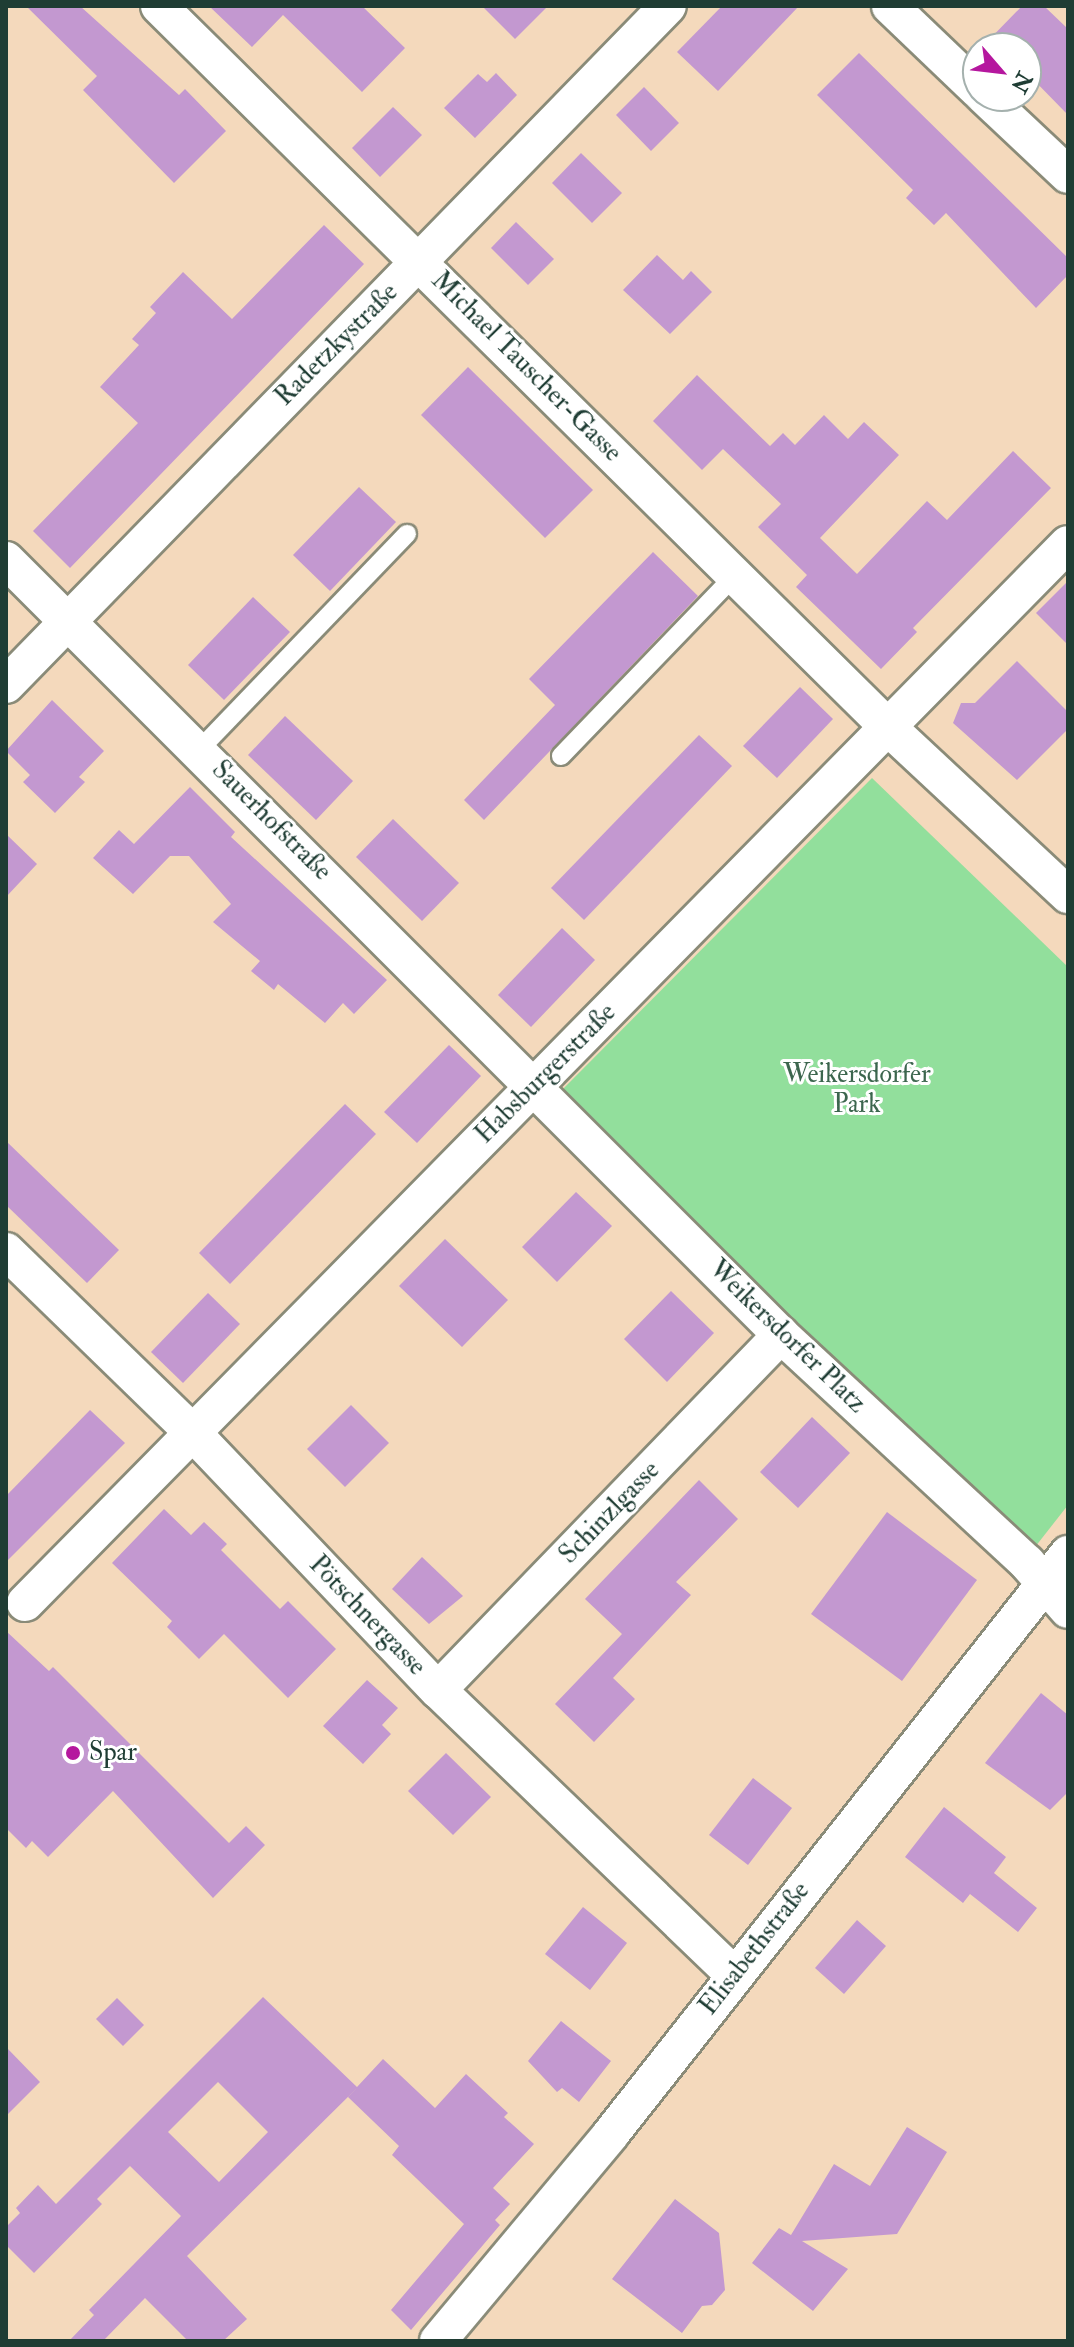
<!DOCTYPE html>
<meta charset="utf-8">
<style>
body{margin:0}
#map{position:relative;width:1074px;height:2347px;overflow:hidden;background:#f4d9bc;font-family:"IM FELL Double Pica",serif}
div>[style]{position:absolute}
.green>*{inset:0;background:#92df9c}
.building>*{inset:0;background:#c398d0}
.roads{filter:drop-shadow(2px 0 #8a8b78) drop-shadow(-2px 0 #8a8b78) drop-shadow(0 2px #8a8b78) drop-shadow(0 -2px #8a8b78)}
.service>*{height:18px;margin:-9px;padding:0 9px;transform-origin:9px;border-radius:9px;background:#fff}
.minor>*{height:36px;margin:-18px;padding:0 18px;transform-origin:18px;border-radius:18px;background:#fff}
.dots>*{width:22px;height:22px;translate:-50% -50%;box-sizing:border-box;border:4px solid #fff;border-radius:50%}
span{translate:-50% -50%;white-space:nowrap;text-align:center;line-height:1.15;-webkit-text-stroke:6px #fff;paint-order:stroke}
.street-label{font-size:26px;color:#1f3d34}
.park-label{font-size:26px;color:#3c664e}
.poi-label{font-size:26px;color:#1f3d34}
.left{translate:0 -50%;text-align:left}
.frame{position:absolute;inset:0;border:8px solid #1f3d34;pointer-events:none}
.north{position:absolute;left:962px;top:32px;width:80px;height:80px;box-sizing:border-box;background:#fff;border:2px solid #a5b1ae;border-radius:50%;rotate:118deg;font-size:22px;font-weight:700;line-height:32px;text-align:center;color:#1f3d34}
.north::after{content:'';display:block;margin:auto;width:28px;height:36px;background:#b5179e;clip-path:polygon(50% 0,100% 100%,50% 72%,0 100%)}
</style>
<div id="map">
<div class="green">
<div style="clip-path:polygon(872px 778px,1068px 967px,1068px 1505px,1028px 1556px,560px 1092px)"></div>
</div>
<div class="building">
<div style="clip-path:polygon(26px 6px,80px 6px,179px 95px,185px 89px,226px 131px,174px 183px,83px 90px,97px 76px)"></div>
<div style="clip-path:polygon(209px 6px,362px 6px,405px 48px,362px 92px,283px 15px,252px 47px)"></div>
<div style="clip-path:polygon(482px 6px,548px 6px,515px 39px)"></div>
<div style="clip-path:polygon(722px 6px,799px 6px,718px 91px,677px 52px)"></div>
<div style="clip-path:polygon(1022px 6px,1044px 6px,1068px 29px,1068px 115px,1026px 72px,1026px 48px,981px 48px)"></div>
<div style="clip-path:polygon(859px 53px,1068px 258px,1068px 275px,1036px 308px,946px 213px,934px 225px,906px 198px,913px 190px,817px 95px)"></div>
<div style="clip-path:polygon(496px 73px,517px 95px,475px 138px,444px 108px,478px 74px,487px 82px)"></div>
<div style="clip-path:polygon(644px 87px,679px 123px,651px 151px,616px 115px)"></div>
<div style="clip-path:polygon(393px 107px,422px 135px,380px 177px,352px 148px)"></div>
<div style="clip-path:polygon(581px 153px,622px 193px,592px 223px,552px 183px)"></div>
<div style="clip-path:polygon(516px 222px,554px 259px,528px 285px,491px 248px)"></div>
<div style="clip-path:polygon(324px 225px,364px 264px,70px 568px,33px 531px,138px 423px,100px 387px,139px 345px,132px 339px,156px 313px,150px 307px,183px 272px,232px 319px)"></div>
<div style="clip-path:polygon(657px 255px,683px 280px,691px 271px,712px 292px,670px 334px,623px 290px)"></div>
<div style="clip-path:polygon(468px 367px,593px 490px,545px 538px,421px 415px)"></div>
<div style="clip-path:polygon(697px 375px,770px 446px,783px 433px,795px 445px,824px 415px,848px 439px,864px 422px,899px 455px,820px 538px,857px 574px,927px 501px,947px 520px,1013px 451px,1051px 488px,913px 628px,917px 632px,881px 669px,796px 587px,807px 575px,758px 527px,781px 504px,723px 449px,702px 470px,653px 421px)"></div>
<div style="clip-path:polygon(359px 487px,396px 522px,330px 591px,293px 555px)"></div>
<div style="clip-path:polygon(653px 552px,698px 596px,484px 820px,464px 800px,555px 705px,529px 679px)"></div>
<div style="clip-path:polygon(1068px 581px,1068px 645px,1036px 613px)"></div>
<div style="clip-path:polygon(253px 597px,290px 632px,224px 700px,188px 665px)"></div>
<div style="clip-path:polygon(1017px 661px,1068px 712px,1068px 729px,1017px 780px,953px 723px,961px 703px,975px 703px)"></div>
<div style="clip-path:polygon(800px 687px,833px 719px,777px 778px,743px 746px)"></div>
<div style="clip-path:polygon(52px 700px,104px 751px,79px 777px,85px 782px,55px 813px,23px 782px,30px 775px,6px 751px)"></div>
<div style="clip-path:polygon(285px 716px,353px 781px,316px 820px,248px 755px)"></div>
<div style="clip-path:polygon(699px 735px,732px 766px,584px 920px,551px 888px)"></div>
<div style="clip-path:polygon(190px 787px,235px 832px,231px 837px,387px 980px,354px 1014px,343px 1003px,325px 1023px,278px 984px,274px 990px,251px 971px,260px 961px,213px 922px,231px 904px,189px 856px,170px 856px,133px 894px,93px 858px,119px 830px,134px 844px)"></div>
<div style="clip-path:polygon(393px 819px,459px 883px,422px 921px,356px 857px)"></div>
<div style="clip-path:polygon(6px 834px,37px 864px,6px 897px)"></div>
<div style="clip-path:polygon(562px 928px,595px 960px,531px 1027px,498px 995px)"></div>
<div style="clip-path:polygon(449px 1045px,481px 1076px,417px 1143px,384px 1112px)"></div>
<div style="clip-path:polygon(345px 1104px,376px 1134px,230px 1284px,199px 1253px)"></div>
<div style="clip-path:polygon(6px 1141px,119px 1250px,87px 1283px,6px 1205px)"></div>
<div style="clip-path:polygon(576px 1192px,612px 1226px,557px 1282px,522px 1247px)"></div>
<div style="clip-path:polygon(445px 1239px,508px 1300px,462px 1347px,399px 1286px)"></div>
<div style="clip-path:polygon(671px 1291px,714px 1333px,667px 1382px,624px 1339px)"></div>
<div style="clip-path:polygon(208px 1293px,240px 1324px,183px 1383px,151px 1352px)"></div>
<div style="clip-path:polygon(351px 1405px,389px 1443px,345px 1487px,307px 1449px)"></div>
<div style="clip-path:polygon(90px 1410px,125px 1443px,6px 1562px,6px 1496px)"></div>
<div style="clip-path:polygon(812px 1417px,850px 1453px,798px 1508px,760px 1472px)"></div>
<div style="clip-path:polygon(699px 1480px,738px 1519px,676px 1582px,691px 1595px,613px 1678px,635px 1699px,594px 1742px,555px 1704px,622px 1634px,585px 1599px)"></div>
<div style="clip-path:polygon(164px 1509px,191px 1535px,204px 1522px,227px 1544px,221px 1550px,280px 1609px,288px 1601px,336px 1649px,288px 1698px,224px 1634px,199px 1659px,167px 1627px,172px 1621px,112px 1563px)"></div>
<div style="clip-path:polygon(887px 1512px,977px 1580px,902px 1681px,811px 1614px)"></div>
<div style="clip-path:polygon(422px 1557px,463px 1596px,429px 1624px,392px 1589px)"></div>
<div style="clip-path:polygon(6px 1631px,49px 1671px,53px 1667px,229px 1843px,246px 1826px,265px 1845px,213px 1898px,113px 1791px,48px 1857px,32px 1841px,26px 1848px,6px 1828px)"></div>
<div style="clip-path:polygon(367px 1680px,398px 1708px,382px 1725px,391px 1734px,363px 1764px,323px 1726px)"></div>
<div style="clip-path:polygon(1041px 1693px,1068px 1715px,1068px 1792px,1050px 1810px,985px 1763px)"></div>
<div style="clip-path:polygon(446px 1753px,491px 1797px,453px 1835px,408px 1791px)"></div>
<div style="clip-path:polygon(753px 1778px,792px 1808px,748px 1865px,709px 1835px)"></div>
<div style="clip-path:polygon(944px 1807px,1006px 1857px,994px 1873px,1037px 1908px,1018px 1932px,970px 1894px,963px 1903px,905px 1857px)"></div>
<div style="clip-path:polygon(583px 1907px,627px 1943px,590px 1990px,545px 1954px)"></div>
<div style="clip-path:polygon(857px 1920px,886px 1946px,844px 1994px,815px 1968px)"></div>
<div style="clip-path:polygon(evenodd,263px 1997px,357px 2087px,383px 2059px,435px 2108px,466px 2074px,508px 2113px,504px 2117px,534px 2144px,493px 2188px,510px 2204px,495px 2220px,500px 2225px,411px 2330px,391px 2310px,464px 2224px,392px 2155px,399px 2146px,348px 2097px,357px 2088px,187px 2256px,247px 2319px,223px 2341px,188px 2341px,145px 2298px,103px 2341px,69px 2341px,94px 2315px,89px 2310px,181px 2216px,130px 2166px,97px 2199px,102px 2204px,34px 2273px,6px 2245px,6px 2227px,20px 2213px,16px 2208px,38px 2185px,56px 2204px,263px 1997px,218px 2082px,268px 2132px,219px 2182px,168px 2132px,218px 2082px)"></div>
<div style="clip-path:polygon(117px 1998px,144px 2025px,123px 2046px,96px 2019px)"></div>
<div style="clip-path:polygon(561px 2021px,611px 2061px,579px 2102px,562px 2088px,557px 2092px,528px 2061px)"></div>
<div style="clip-path:polygon(6px 2047px,40px 2082px,6px 2116px)"></div>
<div style="clip-path:polygon(907px 2127px,947px 2152px,897px 2234px,802px 2241px,848px 2269px,813px 2311px,752px 2263px,779px 2228px,791px 2235px,834px 2164px,870px 2186px)"></div>
<div style="clip-path:polygon(675px 2199px,719px 2233px,725px 2290px,712px 2305px,702px 2306px,682px 2333px,612px 2279px)"></div>
</div>
<div class="roads">
<div class="service">
<div style="left:199px;top:750px;width:300px;rotate:-46.1deg"></div>
<div style="left:561px;top:756px;width:251px;rotate:-46.1deg"></div>
</div>
<div class="minor">
<div style="left:159px;top:6px;width:1030px;rotate:44.69deg"></div>
<div style="left:891px;top:730px;width:242px;rotate:43deg"></div>
<div style="left:890px;top:6px;width:122px;rotate:43.7deg"></div>
<div style="left:984px;top:96px;width:115px;rotate:43.2deg"></div>
<div style="left:6px;top:560px;width:1096px;rotate:45deg"></div>
<div style="left:781px;top:1335px;width:335px;rotate:42.8deg"></div>
<div style="left:1027px;top:1563px;width:62px;rotate:48.9deg"></div>
<div style="left:6px;top:685px;width:948px;rotate:-45.73deg"></div>
<div style="left:6px;top:1251px;width:258px;rotate:44.2deg"></div>
<div style="left:191px;top:1431px;width:358px;rotate:46.4deg"></div>
<div style="left:438px;top:1690px;width:411px;rotate:43.9deg"></div>
<div style="left:25px;top:1603px;width:1486px;rotate:-45.44deg"></div>
<div style="left:438px;top:1690px;width:494px;rotate:-46deg"></div>
<div style="left:438px;top:2341px;width:268px;rotate:-50.1deg"></div>
<div style="left:610px;top:2135px;width:740px;rotate:-51.75deg"></div>
</div>
</div>
<div class="dots">
<div style="left:73px;top:1753px;background:#b5179e"></div>
</div>
<div class="street-label">
<span style="left:337px;top:345px;rotate:-45deg">Radetzkystraße</span>
<span style="left:526px;top:367px;rotate:45deg">Michael Tauscher-Gasse</span>
<span style="left:271px;top:821px;rotate:45deg">Sauerhofstraße</span>
<span style="left:546px;top:1074px;rotate:-45deg">Habsburgerstraße</span>
<span style="left:787px;top:1337px;rotate:44deg">Weikersdorfer Platz</span>
<span style="left:610px;top:1513px;rotate:-46deg">Schinzlgasse</span>
<span style="left:367px;top:1616px;rotate:46deg">Pötschnergasse</span>
<span style="left:755px;top:1949px;rotate:-52deg">Elisabethstraße</span>
</div>
<div class="park-label">
<span style="left:857px;top:1090px">Weikersdorfer<br>Park</span>
</div>
<div class="poi-label">
<span class="left" style="left:89px;top:1753px">Spar</span>
</div>
<div class="frame"></div>
<div class="north">N</div>
</div>
